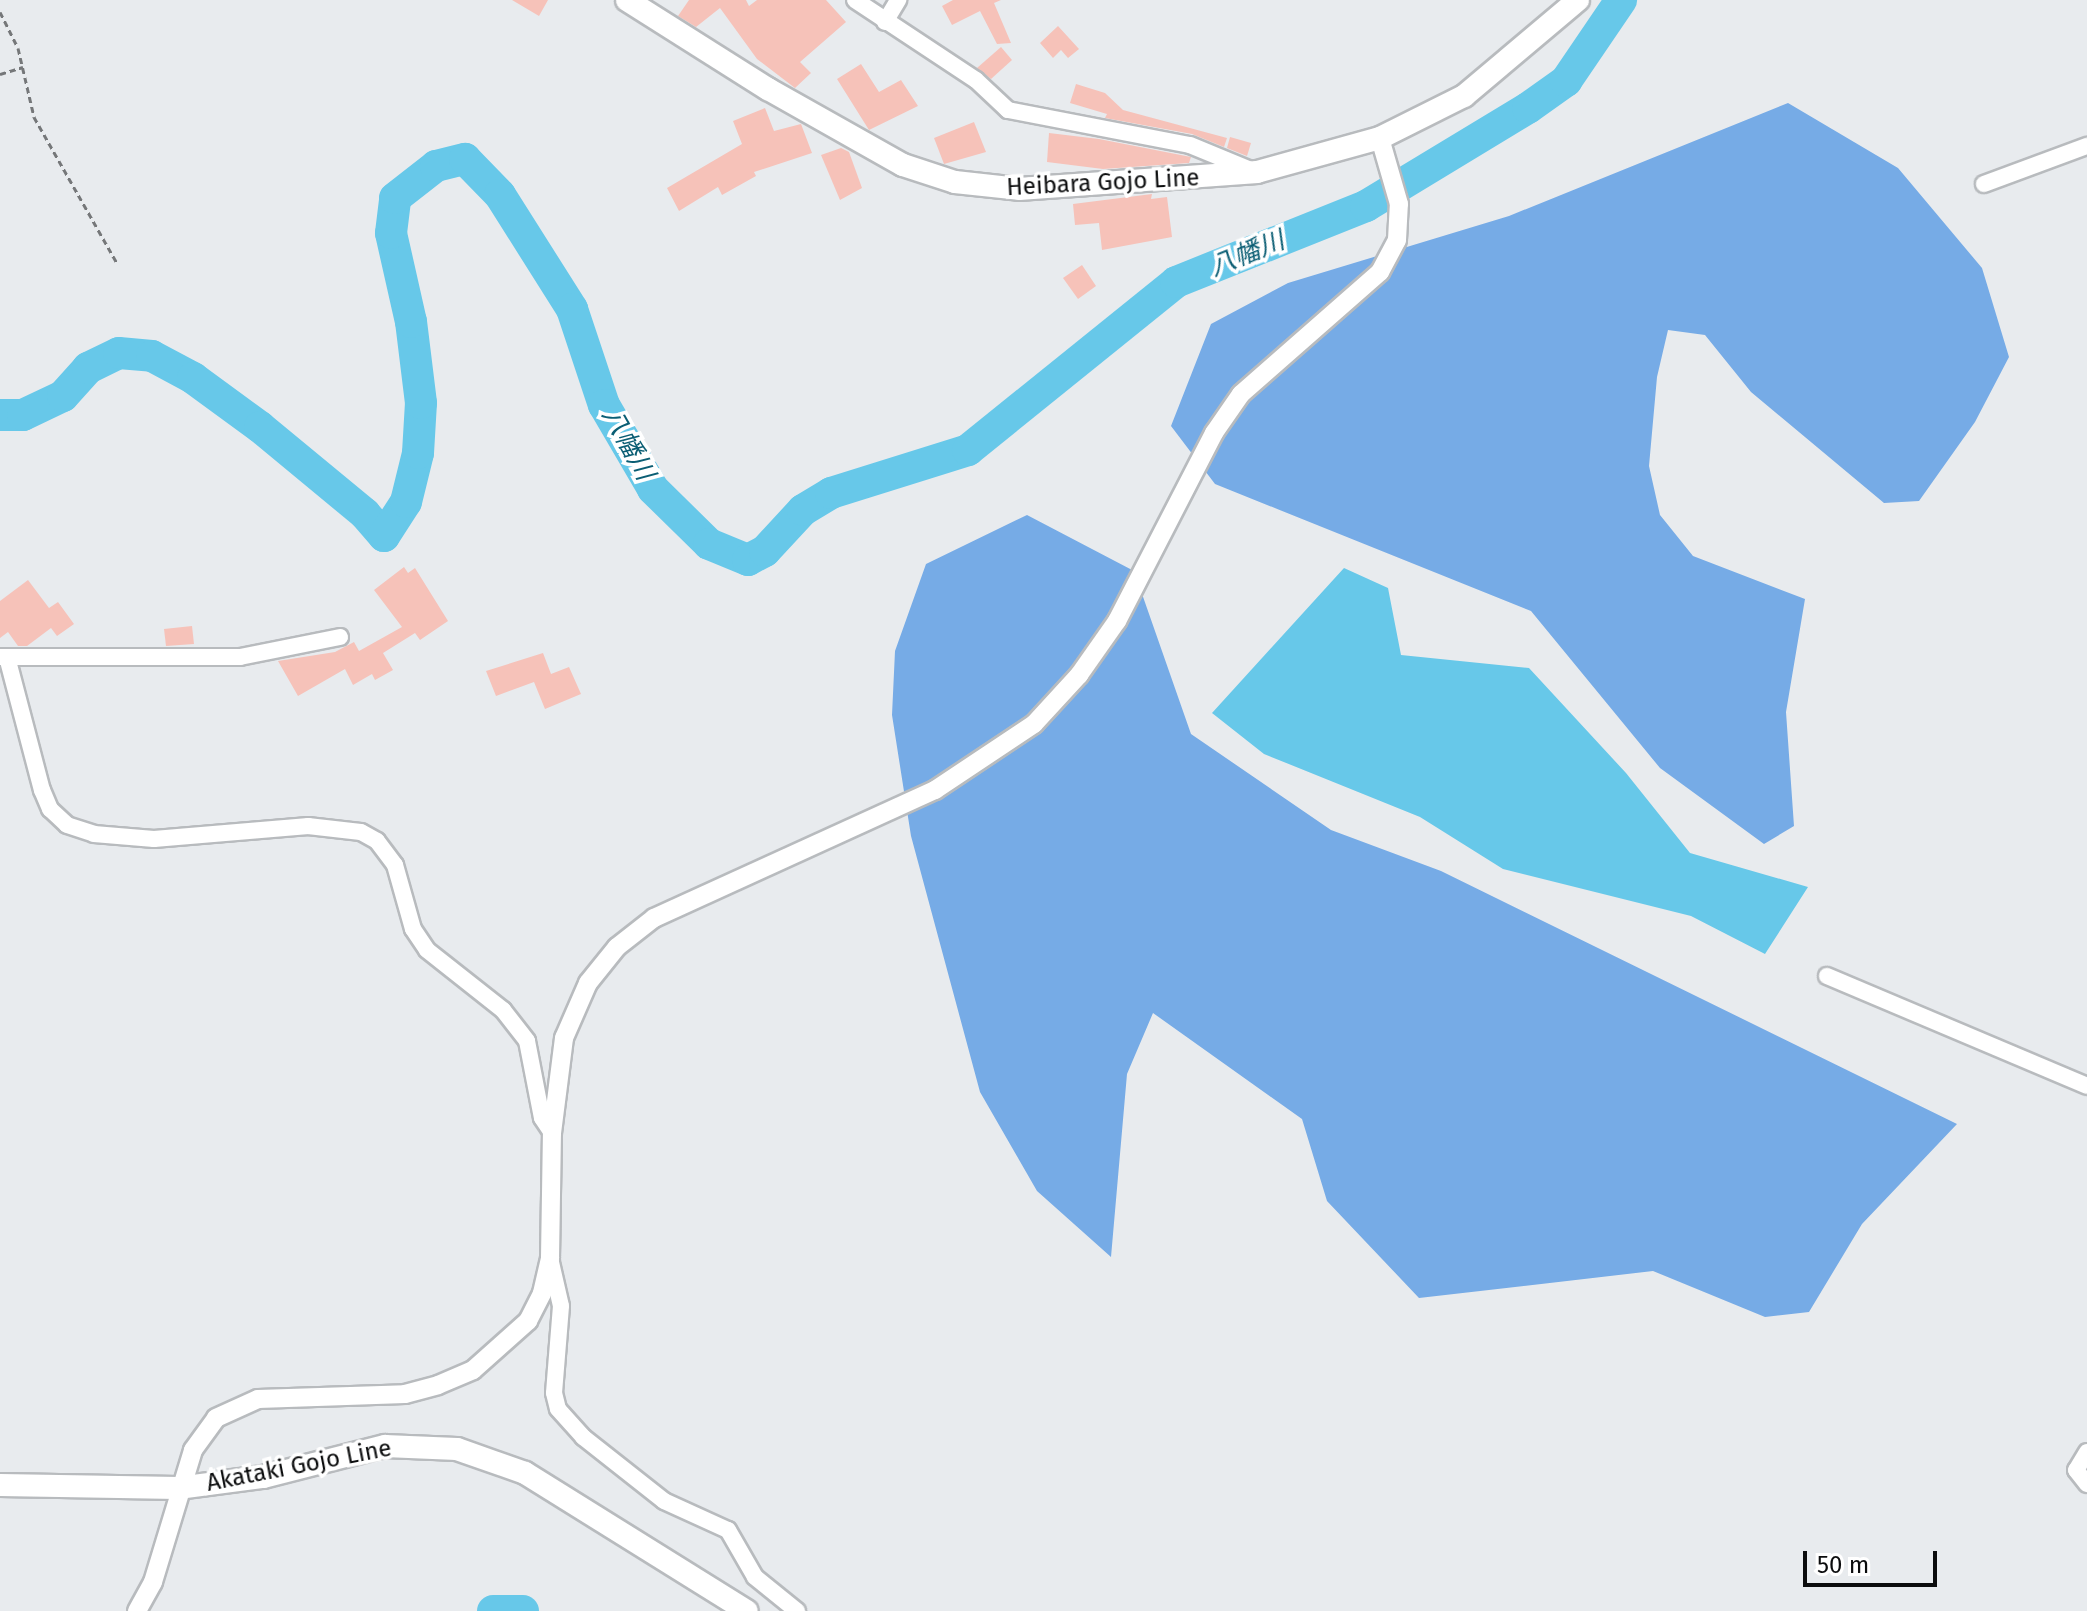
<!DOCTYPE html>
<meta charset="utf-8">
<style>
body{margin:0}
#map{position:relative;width:2087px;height:1611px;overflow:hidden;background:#e8ebee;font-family:"Fira Sans","Noto Sans JP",sans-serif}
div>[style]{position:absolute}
.forest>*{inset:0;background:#76abe6}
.water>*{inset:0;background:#67c8e9}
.river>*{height:32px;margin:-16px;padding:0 16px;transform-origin:16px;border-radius:16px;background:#67c8e9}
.building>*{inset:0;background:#f6c2b9}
.path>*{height:3px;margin-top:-1.5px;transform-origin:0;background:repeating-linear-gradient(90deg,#757779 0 6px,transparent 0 10px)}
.roads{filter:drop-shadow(2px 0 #b8bbbe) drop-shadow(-2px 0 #b8bbbe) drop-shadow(0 2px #b8bbbe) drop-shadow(0 -2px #b8bbbe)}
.minor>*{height:16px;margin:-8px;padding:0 8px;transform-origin:8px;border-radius:8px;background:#fff}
.tertiary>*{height:18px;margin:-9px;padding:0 9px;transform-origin:9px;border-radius:9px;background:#fff}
.secondary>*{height:22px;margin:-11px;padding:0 11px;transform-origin:11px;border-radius:11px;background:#fff}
span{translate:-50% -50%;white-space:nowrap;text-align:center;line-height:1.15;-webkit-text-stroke:7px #fff;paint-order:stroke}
.street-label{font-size:24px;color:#0b0c0d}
.water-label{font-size:26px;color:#0b5e74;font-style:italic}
.scale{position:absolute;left:1803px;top:1551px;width:134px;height:36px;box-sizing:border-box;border:4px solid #0b0c0d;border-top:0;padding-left:10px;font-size:24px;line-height:28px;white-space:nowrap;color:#0b0c0d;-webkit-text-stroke:6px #fff;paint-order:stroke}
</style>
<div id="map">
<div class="forest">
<div style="clip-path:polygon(1788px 103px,1898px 168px,1982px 268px,2009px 357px,1975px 422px,1919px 501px,1884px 503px,1751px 392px,1705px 335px,1668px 330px,1657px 377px,1649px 466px,1660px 515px,1693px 556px,1805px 599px,1786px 712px,1794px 826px,1764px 844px,1660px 768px,1531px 611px,1215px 484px,1171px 426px,1211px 324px,1288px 283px,1509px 216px)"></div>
<div style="clip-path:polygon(1027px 515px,1134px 571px,1191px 734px,1331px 830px,1441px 871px,1957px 1124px,1862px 1224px,1809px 1312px,1765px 1317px,1653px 1271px,1419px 1298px,1327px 1201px,1302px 1119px,1153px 1013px,1127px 1074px,1111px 1257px,1037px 1191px,980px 1092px,911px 836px,892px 715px,895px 651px,926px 564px)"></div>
</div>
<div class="water">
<div style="clip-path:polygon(1344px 568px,1388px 588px,1401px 655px,1529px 668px,1626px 773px,1690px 853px,1808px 887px,1765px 954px,1691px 916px,1503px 869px,1420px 817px,1264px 754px,1212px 713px)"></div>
</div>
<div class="river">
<div style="left:0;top:415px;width:23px"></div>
<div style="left:23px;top:415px;width:44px;rotate:-25.4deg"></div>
<div style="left:63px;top:396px;width:38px;rotate:-48deg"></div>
<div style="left:88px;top:368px;width:34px;rotate:-26deg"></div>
<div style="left:119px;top:353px;width:33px;rotate:5deg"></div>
<div style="left:152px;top:356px;width:47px;rotate:28.2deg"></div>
<div style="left:193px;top:378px;width:83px;rotate:36.2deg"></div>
<div style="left:260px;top:427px;width:136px;rotate:39.6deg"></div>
<div style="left:365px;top:514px;width:29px;rotate:49deg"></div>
<div style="left:384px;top:536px;width:40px;rotate:-57.1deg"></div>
<div style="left:406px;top:502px;width:50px;rotate:-76.2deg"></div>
<div style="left:418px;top:453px;width:50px;rotate:-86.6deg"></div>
<div style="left:421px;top:403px;width:82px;rotate:-97deg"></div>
<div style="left:411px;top:322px;width:91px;rotate:-102.7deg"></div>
<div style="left:391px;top:233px;width:35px;rotate:-83deg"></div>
<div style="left:395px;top:198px;width:52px;rotate:-38deg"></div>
<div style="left:436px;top:166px;width:30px;rotate:-14deg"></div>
<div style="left:465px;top:159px;width:50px;rotate:45.8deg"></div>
<div style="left:500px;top:195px;width:135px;rotate:57.7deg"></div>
<div style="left:572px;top:309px;width:101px;rotate:71.6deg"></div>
<div style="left:604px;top:405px;width:97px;rotate:59.7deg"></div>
<div style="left:653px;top:489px;width:78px;rotate:44.5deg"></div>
<div style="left:709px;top:544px;width:42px;rotate:22.3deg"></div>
<div style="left:748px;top:560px;width:19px;rotate:-28deg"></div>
<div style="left:765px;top:551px;width:56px;rotate:-47.2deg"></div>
<div style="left:803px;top:510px;width:33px;rotate:-31deg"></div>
<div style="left:831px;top:493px;width:144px;rotate:-17.4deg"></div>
<div style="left:968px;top:450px;width:267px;rotate:-38.9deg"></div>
<div style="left:1176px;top:282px;width:205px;rotate:-21.8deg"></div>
<div style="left:1366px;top:206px;width:189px;rotate:-31.2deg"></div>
<div style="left:1528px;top:108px;width:47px;rotate:-35.4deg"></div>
<div style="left:1566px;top:81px;width:98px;rotate:-55.8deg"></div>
<div style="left:493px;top:1611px;width:30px"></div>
</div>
<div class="building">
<div style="clip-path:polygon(512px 0,548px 0,539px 16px)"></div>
<div style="clip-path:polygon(689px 0,746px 0,749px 6px,757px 0,826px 0,846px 22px,800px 62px,811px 73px,795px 88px,757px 59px,720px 8px,696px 27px,678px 16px)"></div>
<div style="clip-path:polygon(953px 0,1001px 0,994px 3px,1011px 43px,997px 44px,980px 11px,952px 25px,942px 6px)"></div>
<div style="clip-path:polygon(1058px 26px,1079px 49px,1068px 58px,1061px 50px,1053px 58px,1040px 43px)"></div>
<div style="clip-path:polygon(1001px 47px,1012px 60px,991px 79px,977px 68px)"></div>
<div style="clip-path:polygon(861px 64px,879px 92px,901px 80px,918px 106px,869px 130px,837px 79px)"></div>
<div style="clip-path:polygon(1076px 84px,1105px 93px,1123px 110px,1227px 138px,1224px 147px,1192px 134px,1105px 118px,1107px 114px,1070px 103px)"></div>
<div style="clip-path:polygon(765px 108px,774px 131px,801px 124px,812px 153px,754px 172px,756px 176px,722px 195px,718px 187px,679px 211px,667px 188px,742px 144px,733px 121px)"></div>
<div style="clip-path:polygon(974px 122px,986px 152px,944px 164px,934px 138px)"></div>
<div style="clip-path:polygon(1049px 133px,1099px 139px,1191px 157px,1189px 163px,1103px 169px,1047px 162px)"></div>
<div style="clip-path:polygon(1230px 137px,1251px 143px,1247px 156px,1227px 148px)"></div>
<div style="clip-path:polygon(841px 148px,849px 152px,862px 188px,840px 200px,821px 155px)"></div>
<div style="clip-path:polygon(1152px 194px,1151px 199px,1167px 197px,1172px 237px,1102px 250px,1099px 223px,1075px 225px,1073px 204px)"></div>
<div style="clip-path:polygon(1082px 265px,1096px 286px,1078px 299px,1063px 278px)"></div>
<div style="clip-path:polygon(404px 567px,408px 573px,415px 568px,448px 621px,420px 640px,415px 633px,383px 653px,393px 670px,375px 680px,372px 674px,353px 685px,345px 669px,298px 696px,278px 661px,335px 652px,354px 642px,359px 651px,402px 627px,374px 590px)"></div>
<div style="clip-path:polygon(28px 580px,49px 608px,58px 602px,74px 624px,57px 636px,51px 628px,27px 646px,18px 646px,8px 632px,0 638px,0 601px)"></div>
<div style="clip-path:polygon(192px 626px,194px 644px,166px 646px,164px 629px)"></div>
<div style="clip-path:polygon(543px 653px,551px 674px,569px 667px,581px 694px,545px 709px,534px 682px,496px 696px,486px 671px)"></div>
</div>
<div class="path">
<div style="left:0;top:12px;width:40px;rotate:63.4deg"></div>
<div style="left:18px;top:48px;width:71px;rotate:76.9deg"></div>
<div style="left:34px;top:117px;width:168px;rotate:60.4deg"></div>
<div style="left:0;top:74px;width:24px;rotate:-17deg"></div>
</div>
<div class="roads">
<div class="minor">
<div style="left:855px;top:0;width:145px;rotate:33.5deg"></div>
<div style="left:976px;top:80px;width:44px;rotate:43.2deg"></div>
<div style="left:1008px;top:110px;width:185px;rotate:10.9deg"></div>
<div style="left:1190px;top:145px;width:68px;rotate:22.4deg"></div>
<div style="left:885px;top:22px;width:26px;rotate:-59deg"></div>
<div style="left:1984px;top:184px;width:110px;rotate:-20.3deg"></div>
<div style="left:0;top:657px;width:240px"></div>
<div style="left:240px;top:657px;width:102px;rotate:-11.3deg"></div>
<div style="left:7px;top:657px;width:138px;rotate:75.3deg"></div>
<div style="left:42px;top:790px;width:21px;rotate:67deg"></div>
<div style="left:50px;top:809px;width:23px;rotate:43deg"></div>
<div style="left:67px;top:825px;width:28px;rotate:18deg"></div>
<div style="left:94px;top:834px;width:60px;rotate:4.8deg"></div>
<div style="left:154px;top:839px;width:155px;rotate:-4.8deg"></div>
<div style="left:308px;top:826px;width:53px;rotate:6.5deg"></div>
<div style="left:361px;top:832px;width:18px;rotate:29deg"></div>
<div style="left:377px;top:841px;width:30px;rotate:53deg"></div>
<div style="left:395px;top:865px;width:66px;rotate:74.3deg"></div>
<div style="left:413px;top:929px;width:25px;rotate:56deg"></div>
<div style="left:427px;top:950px;width:97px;rotate:38.3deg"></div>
<div style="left:503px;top:1010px;width:39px;rotate:52deg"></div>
<div style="left:527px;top:1041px;width:78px;rotate:79deg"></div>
<div style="left:542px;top:1118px;width:18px;rotate:56deg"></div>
<div style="left:1827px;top:976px;width:282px;rotate:22.9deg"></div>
<div style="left:550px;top:1258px;width:49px;rotate:77.1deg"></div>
<div style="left:561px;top:1306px;width:87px;rotate:94.6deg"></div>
<div style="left:554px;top:1393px;width:16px;rotate:76deg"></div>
<div style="left:558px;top:1409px;width:38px;rotate:48deg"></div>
<div style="left:583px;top:1437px;width:103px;rotate:38.3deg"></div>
<div style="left:664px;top:1501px;width:70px;rotate:24.4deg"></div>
<div style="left:728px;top:1530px;width:54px;rotate:60.1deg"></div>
<div style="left:755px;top:1577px;width:54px;rotate:39deg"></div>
<div style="left:2087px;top:1452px;width:21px;rotate:121deg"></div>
<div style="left:2076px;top:1470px;width:18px;rotate:52deg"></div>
</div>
<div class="tertiary">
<div style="left:137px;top:1611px;width:33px;rotate:-61deg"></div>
<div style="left:153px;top:1582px;width:138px;rotate:-73.1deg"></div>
<div style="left:193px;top:1450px;width:39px;rotate:-54deg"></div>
<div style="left:216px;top:1418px;width:46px;rotate:-24.3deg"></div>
<div style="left:258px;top:1399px;width:147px;rotate:-1.9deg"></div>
<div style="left:405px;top:1394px;width:34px;rotate:-15deg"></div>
<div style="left:438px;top:1385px;width:38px;rotate:-23deg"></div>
<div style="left:473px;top:1370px;width:74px;rotate:-41.7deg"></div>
<div style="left:528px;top:1321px;width:31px;rotate:-63deg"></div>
<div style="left:542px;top:1293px;width:36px;rotate:-77deg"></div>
<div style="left:550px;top:1258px;width:125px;rotate:-89.1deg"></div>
<div style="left:552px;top:1133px;width:96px;rotate:-82.8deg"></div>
<div style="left:564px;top:1038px;width:60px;rotate:-66.4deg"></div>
<div style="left:588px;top:983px;width:46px;rotate:-51.1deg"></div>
<div style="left:617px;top:947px;width:47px;rotate:-38.1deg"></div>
<div style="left:654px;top:918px;width:309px;rotate:-24.5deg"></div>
<div style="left:935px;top:790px;width:119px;rotate:-33.7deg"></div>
<div style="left:1034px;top:724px;width:67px;rotate:-47.4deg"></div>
<div style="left:1079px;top:675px;width:66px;rotate:-54.9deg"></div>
<div style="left:1117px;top:621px;width:212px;rotate:-62.7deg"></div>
<div style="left:1214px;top:433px;width:47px;rotate:-55.3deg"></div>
<div style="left:1241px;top:394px;width:185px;rotate:-41.3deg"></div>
<div style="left:1380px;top:272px;width:36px;rotate:-62deg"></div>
<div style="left:1397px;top:240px;width:36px;rotate:-87deg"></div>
<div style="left:1399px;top:204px;width:69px;rotate:-106.1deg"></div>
</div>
<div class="secondary">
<div style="left:627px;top:0;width:167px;rotate:32.3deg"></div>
<div style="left:768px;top:89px;width:155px;rotate:29.4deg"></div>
<div style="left:903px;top:165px;width:55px;rotate:18.1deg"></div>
<div style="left:955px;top:182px;width:64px;rotate:6.2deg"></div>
<div style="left:1019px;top:189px;width:239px;rotate:-4.1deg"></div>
<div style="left:1257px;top:172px;width:128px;rotate:-15.5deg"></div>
<div style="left:1380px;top:138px;width:94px;rotate:-26.6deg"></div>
<div style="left:1464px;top:96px;width:149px;rotate:-40.1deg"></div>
<div style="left:0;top:1485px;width:178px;rotate:1deg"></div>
<div style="left:178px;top:1488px;width:86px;rotate:-7.4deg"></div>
<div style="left:263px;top:1477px;width:126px;rotate:-14.3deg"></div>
<div style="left:385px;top:1446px;width:72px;rotate:2.4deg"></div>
<div style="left:457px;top:1449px;width:72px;rotate:19.4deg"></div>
<div style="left:525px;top:1473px;width:261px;rotate:31.9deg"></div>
</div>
</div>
<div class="street-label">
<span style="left:1103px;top:183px;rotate:-3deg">Heibara Gojo Line</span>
<span style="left:299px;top:1466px;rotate:-11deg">Akataki Gojo Line</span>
</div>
<div class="water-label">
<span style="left:1247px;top:254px;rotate:-22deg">八幡川</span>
<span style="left:628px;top:444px;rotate:61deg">八幡川</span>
</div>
<div class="scale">50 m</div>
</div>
